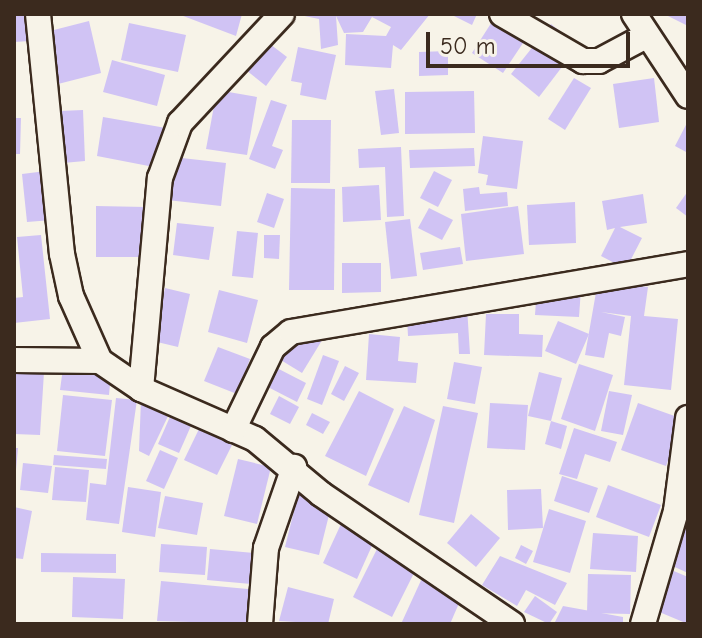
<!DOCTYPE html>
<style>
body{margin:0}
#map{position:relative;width:702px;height:638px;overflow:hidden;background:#f7f3e8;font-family:"Comic Neue",sans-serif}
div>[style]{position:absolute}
.building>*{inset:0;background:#d0c3f4}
.roads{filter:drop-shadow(2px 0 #3b2a1e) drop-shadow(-2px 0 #3b2a1e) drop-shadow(0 2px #3b2a1e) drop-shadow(0 -2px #3b2a1e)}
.street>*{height:24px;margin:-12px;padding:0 12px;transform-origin:12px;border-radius:12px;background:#f7f3e8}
span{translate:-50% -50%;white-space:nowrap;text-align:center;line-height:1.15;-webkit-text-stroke:8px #f7f3e8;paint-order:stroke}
.frame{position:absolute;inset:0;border:16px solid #3b2a1e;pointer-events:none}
.scale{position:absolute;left:426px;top:32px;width:204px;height:36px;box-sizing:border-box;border:4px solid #3b2a1e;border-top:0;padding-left:10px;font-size:24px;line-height:28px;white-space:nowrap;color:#3b2a1e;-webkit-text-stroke:6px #f7f3e8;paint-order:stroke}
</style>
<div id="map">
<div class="building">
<div style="clip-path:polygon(14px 14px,29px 14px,30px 41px,14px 42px)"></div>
<div style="clip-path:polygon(178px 14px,242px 14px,236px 36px)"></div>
<div style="clip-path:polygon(295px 14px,430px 14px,401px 50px,393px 45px,391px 68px,345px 65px,346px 34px,386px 36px,391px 27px,372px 17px,363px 32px,344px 33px,336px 16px,338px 45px,321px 49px,319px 19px)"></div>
<div style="clip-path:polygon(450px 14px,477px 14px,472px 25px)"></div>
<div style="clip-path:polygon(497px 14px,529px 34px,503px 73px,472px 53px)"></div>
<div style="clip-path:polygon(664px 14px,688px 14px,688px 26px)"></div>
<div style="clip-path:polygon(89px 21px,101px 73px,58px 84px,46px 32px)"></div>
<div style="clip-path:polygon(129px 23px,186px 35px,178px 72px,121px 60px)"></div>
<div style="clip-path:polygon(551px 24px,578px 46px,539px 97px,511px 74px)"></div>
<div style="clip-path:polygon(262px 38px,287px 57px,266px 86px,241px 66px)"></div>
<div style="clip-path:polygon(298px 47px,336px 55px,326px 100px,300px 95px,302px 83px,291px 81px)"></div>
<div style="clip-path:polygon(448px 51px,448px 75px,419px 76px,419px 52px)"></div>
<div style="clip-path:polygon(112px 60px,165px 75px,157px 106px,103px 92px)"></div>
<div style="clip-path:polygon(574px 78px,591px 88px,565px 130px,548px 119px)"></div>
<div style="clip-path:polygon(654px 78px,659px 122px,619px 128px,613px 84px)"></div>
<div style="clip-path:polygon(394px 89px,399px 133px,381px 135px,375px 91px)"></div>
<div style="clip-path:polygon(217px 90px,257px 97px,247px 155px,206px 149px)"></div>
<div style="clip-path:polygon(474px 91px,475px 133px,405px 134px,405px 92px)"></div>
<div style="clip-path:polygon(271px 100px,287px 105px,272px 146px,283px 150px,275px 169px,249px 159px)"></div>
<div style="clip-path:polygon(83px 110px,85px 161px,63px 163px,60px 111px)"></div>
<div style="clip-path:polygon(103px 117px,166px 128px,159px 168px,97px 156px)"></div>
<div style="clip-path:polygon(14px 118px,21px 118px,20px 154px,14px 154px)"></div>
<div style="clip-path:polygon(292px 120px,331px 120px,330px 183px,291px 183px)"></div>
<div style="clip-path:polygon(688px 121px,688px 153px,675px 146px)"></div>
<div style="clip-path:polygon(483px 136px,523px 141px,517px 189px,486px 185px,488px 175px,478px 173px)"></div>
<div style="clip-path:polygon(401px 147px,404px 216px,387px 217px,385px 167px,359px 168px,358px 149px)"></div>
<div style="clip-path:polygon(474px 148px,475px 166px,410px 168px,409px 150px)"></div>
<div style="clip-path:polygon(173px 157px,226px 163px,221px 206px,167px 200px)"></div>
<div style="clip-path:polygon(46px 171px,52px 220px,27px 222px,22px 174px)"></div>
<div style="clip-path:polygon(434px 171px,452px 180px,438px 207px,420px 198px)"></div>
<div style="clip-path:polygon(379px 185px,381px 220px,343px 222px,342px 187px)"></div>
<div style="clip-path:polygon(479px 187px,480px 194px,507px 192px,508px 206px,465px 211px,463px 189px)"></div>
<div style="clip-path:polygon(291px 188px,335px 189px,334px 290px,289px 290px)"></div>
<div style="clip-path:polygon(688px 191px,688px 217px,676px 208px)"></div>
<div style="clip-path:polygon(267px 193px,284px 199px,274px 228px,257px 222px)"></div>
<div style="clip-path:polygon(643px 194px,647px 223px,620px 227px,642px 238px,626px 269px,601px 256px,615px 228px,607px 230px,602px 201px)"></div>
<div style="clip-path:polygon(575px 202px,576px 243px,529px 245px,527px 205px)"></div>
<div style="clip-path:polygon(96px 206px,146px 207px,145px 257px,96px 257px)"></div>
<div style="clip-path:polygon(518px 206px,524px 254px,466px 261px,461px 214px)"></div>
<div style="clip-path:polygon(429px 208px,453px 220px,442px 240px,418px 228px)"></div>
<div style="clip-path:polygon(410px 219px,417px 276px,391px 279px,385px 222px)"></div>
<div style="clip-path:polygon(177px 223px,214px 227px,209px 260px,173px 255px)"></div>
<div style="clip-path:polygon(237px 231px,258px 233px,253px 278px,232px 276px)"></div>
<div style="clip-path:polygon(41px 235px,50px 319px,14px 323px,14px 298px,23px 297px,17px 237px)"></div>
<div style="clip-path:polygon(264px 235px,280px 235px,279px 259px,264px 258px)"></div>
<div style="clip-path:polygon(460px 247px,463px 264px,423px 270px,420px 253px)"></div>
<div style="clip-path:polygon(342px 263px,381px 263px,381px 292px,342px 293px)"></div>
<div style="clip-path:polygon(598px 281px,648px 287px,644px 316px,678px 319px,671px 390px,624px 385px,631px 316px,601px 312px,625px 317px,621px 336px,609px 333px,604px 358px,585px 355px)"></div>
<div style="clip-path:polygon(537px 287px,581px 289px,579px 317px,535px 315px)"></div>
<div style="clip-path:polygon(165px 288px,190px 294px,178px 347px,153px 341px)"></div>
<div style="clip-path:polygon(219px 290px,258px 300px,247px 343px,208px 332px)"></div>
<div style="clip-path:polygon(467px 307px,470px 354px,459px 354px,458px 333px,408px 336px,407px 318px)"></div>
<div style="clip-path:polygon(486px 314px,519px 314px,519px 334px,543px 335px,542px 357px,484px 355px)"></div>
<div style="clip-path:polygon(292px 317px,324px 337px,302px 373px,271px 354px)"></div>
<div style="clip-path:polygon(558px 321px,589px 334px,576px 364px,545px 351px)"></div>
<div style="clip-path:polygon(369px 334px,400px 337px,398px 361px,418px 363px,416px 383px,366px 380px)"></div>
<div style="clip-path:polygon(218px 347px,250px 359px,237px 394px,204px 381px)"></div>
<div style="clip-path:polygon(323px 355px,339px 361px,322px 405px,307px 399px)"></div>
<div style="clip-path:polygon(454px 362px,482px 367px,475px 404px,447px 399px)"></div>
<div style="clip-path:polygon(579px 364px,613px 375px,595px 431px,561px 419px)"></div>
<div style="clip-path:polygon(271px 365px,306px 383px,297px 402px,262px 384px)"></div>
<div style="clip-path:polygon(345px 366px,359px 373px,344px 401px,331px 394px)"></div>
<div style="clip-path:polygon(63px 368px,111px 373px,109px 395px,60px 390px)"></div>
<div style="clip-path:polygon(14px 371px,44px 372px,40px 435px,14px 434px)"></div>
<div style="clip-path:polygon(539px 372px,562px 378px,551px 421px,528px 416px)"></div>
<div style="clip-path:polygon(359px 391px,394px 409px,366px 476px,325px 456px)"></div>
<div style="clip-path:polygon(609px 391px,632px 395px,623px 435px,601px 431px)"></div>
<div style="clip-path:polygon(63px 395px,112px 400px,105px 456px,57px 451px)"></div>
<div style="clip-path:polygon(279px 396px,299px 407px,290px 424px,270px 414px)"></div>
<div style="clip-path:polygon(116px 398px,137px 400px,119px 524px,86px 520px,90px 483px,106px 485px)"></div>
<div style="clip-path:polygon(141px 400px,169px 414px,149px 456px,139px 451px)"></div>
<div style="clip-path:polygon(490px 403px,528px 405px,525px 450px,487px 448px)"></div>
<div style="clip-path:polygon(638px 403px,683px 419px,666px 466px,621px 450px)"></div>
<div style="clip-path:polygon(404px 406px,435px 420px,409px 503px,368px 485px)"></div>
<div style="clip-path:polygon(443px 406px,478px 413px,454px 523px,419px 515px)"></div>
<div style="clip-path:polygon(173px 410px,194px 419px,179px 453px,158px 444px)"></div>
<div style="clip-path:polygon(312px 413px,330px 422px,323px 434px,306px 425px)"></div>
<div style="clip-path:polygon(551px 421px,567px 426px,561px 449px,545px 444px)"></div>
<div style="clip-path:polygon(574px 428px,617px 442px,610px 462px,585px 454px,577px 479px,559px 474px)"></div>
<div style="clip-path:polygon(199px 429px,232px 445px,217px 475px,184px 460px)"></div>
<div style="clip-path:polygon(14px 448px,18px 448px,16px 470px,14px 470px)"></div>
<div style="clip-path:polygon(160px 450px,178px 458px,164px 489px,146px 481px)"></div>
<div style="clip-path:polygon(54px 455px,107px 459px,106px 469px,53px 465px)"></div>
<div style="clip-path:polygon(238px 459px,271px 467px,257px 524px,224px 516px)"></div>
<div style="clip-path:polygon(23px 463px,52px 466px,48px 493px,20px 490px)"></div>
<div style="clip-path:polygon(55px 467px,89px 470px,86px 502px,52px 500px)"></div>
<div style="clip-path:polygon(562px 476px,598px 488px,589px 513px,554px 501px)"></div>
<div style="clip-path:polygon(608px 485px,661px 505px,649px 537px,596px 517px)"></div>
<div style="clip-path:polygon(128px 487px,161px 492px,155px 537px,122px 532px)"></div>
<div style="clip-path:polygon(541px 489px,543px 528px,508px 530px,507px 490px)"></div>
<div style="clip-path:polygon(298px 495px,332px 503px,319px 555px,285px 547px)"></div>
<div style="clip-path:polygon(165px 496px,203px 503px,197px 535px,158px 528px)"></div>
<div style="clip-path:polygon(14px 507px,32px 511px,23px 559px,14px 558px)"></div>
<div style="clip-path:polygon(549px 509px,586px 521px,570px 573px,533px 562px)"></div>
<div style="clip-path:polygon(471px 514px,500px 538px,476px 567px,447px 543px)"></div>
<div style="clip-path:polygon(688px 519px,688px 573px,668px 564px)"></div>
<div style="clip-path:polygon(341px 524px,375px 539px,357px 579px,323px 563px)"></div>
<div style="clip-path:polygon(593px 533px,638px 536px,636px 572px,590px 569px)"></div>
<div style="clip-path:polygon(381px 541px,420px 561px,392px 617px,353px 597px)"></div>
<div style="clip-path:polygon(161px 544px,207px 547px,205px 575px,159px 572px)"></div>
<div style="clip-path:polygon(521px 545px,533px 551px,526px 564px,515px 558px)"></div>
<div style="clip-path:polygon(210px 549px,254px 553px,251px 584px,207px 580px)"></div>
<div style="clip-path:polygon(41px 553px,116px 554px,116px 573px,41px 572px)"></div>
<div style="clip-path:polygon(500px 556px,567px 583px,555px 605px,526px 590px,517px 606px,482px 585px)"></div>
<div style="clip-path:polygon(669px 569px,688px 577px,688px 624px,652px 609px)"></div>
<div style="clip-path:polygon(588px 574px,631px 575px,630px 614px,587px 613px)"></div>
<div style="clip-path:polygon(423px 576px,463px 594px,450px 624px,401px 624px)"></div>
<div style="clip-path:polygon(73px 577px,125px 579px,123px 619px,72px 617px)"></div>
<div style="clip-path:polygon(161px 581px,260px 590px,257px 624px,157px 621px)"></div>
<div style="clip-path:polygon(288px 587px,334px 599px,328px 624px,279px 621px)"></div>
<div style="clip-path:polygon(535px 596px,557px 612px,549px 624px,524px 612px)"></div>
<div style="clip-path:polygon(563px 606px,623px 617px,623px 624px,554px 624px)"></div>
</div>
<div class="roads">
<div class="street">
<div style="left:38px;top:14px;width:241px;rotate:84.3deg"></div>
<div style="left:62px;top:254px;width:43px;rotate:77.9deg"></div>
<div style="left:71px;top:296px;width:71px;rotate:66deg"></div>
<div style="left:100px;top:361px;width:50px;rotate:34.3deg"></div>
<div style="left:141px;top:389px;width:124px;rotate:23.7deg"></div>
<div style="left:255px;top:439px;width:86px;rotate:39.8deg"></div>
<div style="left:321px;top:494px;width:231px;rotate:34.2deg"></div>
<div style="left:502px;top:14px;width:94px;rotate:30.1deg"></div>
<div style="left:583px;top:61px;width:16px"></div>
<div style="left:599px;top:61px;width:53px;rotate:-28deg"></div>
<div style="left:634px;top:14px;width:98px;rotate:56.6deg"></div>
<div style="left:14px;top:360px;width:86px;rotate:0.7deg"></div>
<div style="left:141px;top:389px;width:212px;rotate:-84.9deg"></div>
<div style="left:160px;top:178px;width:59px;rotate:-70deg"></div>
<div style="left:180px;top:123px;width:149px;rotate:-46.9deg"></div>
<div style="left:233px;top:430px;width:92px;rotate:-64.3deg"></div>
<div style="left:273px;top:347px;width:23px;rotate:-40deg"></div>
<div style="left:291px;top:332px;width:403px;rotate:-9.7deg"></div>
<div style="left:260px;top:624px;width:76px;rotate:-85.5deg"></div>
<div style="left:266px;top:548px;width:86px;rotate:-70.9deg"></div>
<div style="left:643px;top:624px;width:118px;rotate:-73.7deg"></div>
<div style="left:676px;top:511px;width:94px;rotate:-82.6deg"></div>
</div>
</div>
<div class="frame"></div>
<div class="scale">50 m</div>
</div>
